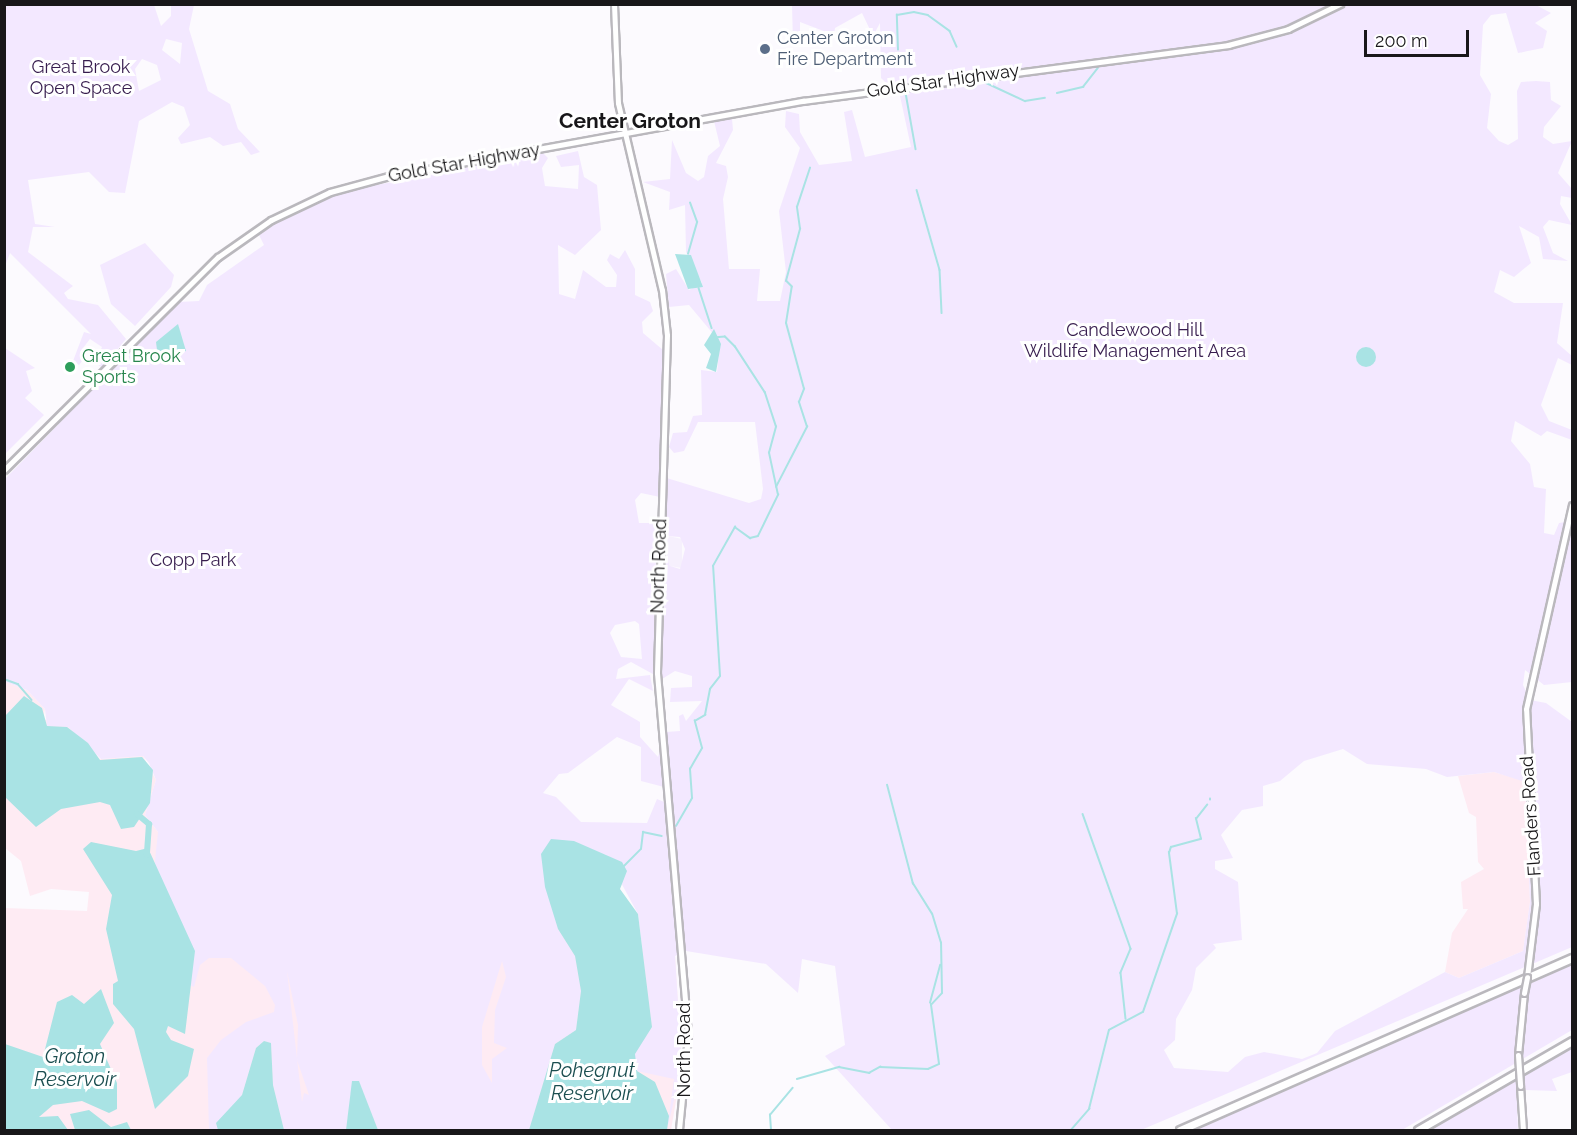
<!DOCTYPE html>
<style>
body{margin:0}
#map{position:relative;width:1577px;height:1135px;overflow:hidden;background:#fcfafe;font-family:Raleway,sans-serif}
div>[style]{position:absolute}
.built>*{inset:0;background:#f6f0fd}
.industrial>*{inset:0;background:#feebf3}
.green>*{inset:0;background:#f3e8ff}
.water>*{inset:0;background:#a9e3e4}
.round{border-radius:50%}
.stream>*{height:1.5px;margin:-0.75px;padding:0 0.75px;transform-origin:0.75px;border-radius:0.75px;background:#a9e3e4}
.river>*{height:6px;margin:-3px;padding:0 3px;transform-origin:3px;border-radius:3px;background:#a9e3e4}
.roads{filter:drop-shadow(2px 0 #bab8bd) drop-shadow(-2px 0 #bab8bd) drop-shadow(0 2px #bab8bd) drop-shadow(0 -2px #bab8bd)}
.secondary>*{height:5px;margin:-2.5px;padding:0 2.5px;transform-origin:2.5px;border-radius:2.5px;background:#fff}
.highway>*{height:7px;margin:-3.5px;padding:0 3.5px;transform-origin:3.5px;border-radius:3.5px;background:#fff}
.bridges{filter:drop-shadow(2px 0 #bab8bd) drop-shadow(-2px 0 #bab8bd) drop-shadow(0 2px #bab8bd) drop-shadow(0 -2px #bab8bd)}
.secondary-bridge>*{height:5px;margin:-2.5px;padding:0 2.5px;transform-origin:2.5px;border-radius:2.5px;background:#fff}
.dots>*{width:16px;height:16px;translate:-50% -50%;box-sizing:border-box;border:3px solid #fff;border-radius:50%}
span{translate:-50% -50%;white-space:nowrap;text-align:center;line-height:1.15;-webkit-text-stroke:6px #fff;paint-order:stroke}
.service-label{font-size:18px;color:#4e5e75}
.left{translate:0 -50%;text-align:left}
.park-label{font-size:18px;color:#371d4e}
.street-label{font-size:18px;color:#181719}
.leisure-label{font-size:18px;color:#27864d}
.water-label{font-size:20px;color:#1b4e50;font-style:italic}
.quarter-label{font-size:21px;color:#181719;font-weight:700}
.frame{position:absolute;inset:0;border:6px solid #181719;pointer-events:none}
.scale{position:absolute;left:1364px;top:30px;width:105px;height:27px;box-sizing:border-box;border:3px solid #181719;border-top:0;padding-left:8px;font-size:18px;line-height:21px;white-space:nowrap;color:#181719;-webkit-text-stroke:4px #fff;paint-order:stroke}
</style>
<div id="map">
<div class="built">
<div style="clip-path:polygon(668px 536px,682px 539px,682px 568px,670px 566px,664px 550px)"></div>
</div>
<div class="industrial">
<div style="clip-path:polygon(5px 682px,27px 690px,45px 709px,43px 719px,68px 727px,100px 759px,143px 756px,156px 780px,145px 815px,158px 832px,675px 956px,682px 1066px,671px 1130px,5px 1130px,5px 908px,87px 911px,89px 892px,51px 889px,30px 896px,21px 861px,5px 848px)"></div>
<div style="clip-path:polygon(1494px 772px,1525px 781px,1530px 902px,1523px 951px,1459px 978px,1445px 972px,1452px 933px,1468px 909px,1463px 909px,1461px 882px,1484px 869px,1478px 862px,1476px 817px,1469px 813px,1458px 776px)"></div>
</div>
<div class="green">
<div style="clip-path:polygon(evenodd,5px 4px,154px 5px,161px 26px,171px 16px,171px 5px,194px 5px,189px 29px,208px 91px,230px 104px,238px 129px,260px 152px,251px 155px,241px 142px,223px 146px,210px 137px,181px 144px,178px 138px,190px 125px,184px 107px,172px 102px,139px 121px,125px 193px,109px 192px,89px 172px,28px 180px,35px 224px,55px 227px,33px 227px,28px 252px,73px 286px,64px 293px,68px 299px,98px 305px,126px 339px,102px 368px,95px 362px,102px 347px,90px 339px,80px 352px,86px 356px,79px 365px,73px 361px,84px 332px,91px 334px,10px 253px,5px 266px,5px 4px,166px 39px,182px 43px,180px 64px,162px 50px,166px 39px,5px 4px,142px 59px,157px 65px,161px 80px,139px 91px,135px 69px,142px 59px)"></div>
<div style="clip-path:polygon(evenodd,1534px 4px,1551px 13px,1535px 23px,1547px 31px,1543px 48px,1518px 53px,1506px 13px,1491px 15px,1483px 25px,1480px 75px,1491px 94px,1487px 128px,1499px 141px,1508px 145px,1518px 139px,1517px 91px,1521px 82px,1536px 81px,1550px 82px,1551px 100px,1561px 106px,1544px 127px,1543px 137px,1553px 144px,1572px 141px,1558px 173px,1572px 189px,1572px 198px,1561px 196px,1560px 204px,1572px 225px,1549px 220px,1543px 227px,1553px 253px,1568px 261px,1543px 259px,1539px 237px,1519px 226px,1531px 263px,1514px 277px,1500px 270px,1494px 292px,1514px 303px,1563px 303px,1557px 343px,1572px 356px,1572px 365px,1558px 358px,1541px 405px,1549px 421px,1572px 430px,1572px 440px,1547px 431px,1541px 436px,1515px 421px,1511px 441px,1530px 464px,1534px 487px,1546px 489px,1544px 533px,1554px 535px,1559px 523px,1572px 521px,1572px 682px,1544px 685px,1525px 670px,1523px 685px,1530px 700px,1546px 703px,1572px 722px,1572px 947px,1141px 1130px,892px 1130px,825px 1056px,845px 1045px,835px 966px,802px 959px,798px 993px,766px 964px,686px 951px,675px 956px,682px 1066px,667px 1130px,674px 1079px,637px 1071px,634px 1054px,652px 1027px,638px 914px,606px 855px,598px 853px,558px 929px,575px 956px,581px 991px,576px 1030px,555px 1044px,529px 1130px,378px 1130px,359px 1082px,353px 1081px,346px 1130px,284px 1130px,273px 1085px,271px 1043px,264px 1041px,256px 1048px,242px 1095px,218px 1130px,209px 1130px,207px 1058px,221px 1040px,246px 1022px,274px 1012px,275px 1005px,265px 986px,231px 958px,209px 958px,200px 965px,194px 987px,190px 985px,154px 870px,158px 832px,145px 815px,156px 780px,149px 763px,143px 756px,101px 759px,68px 727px,47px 726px,45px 709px,27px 690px,5px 682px,5px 479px,178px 302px,199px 301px,207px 285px,264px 245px,258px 233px,316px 202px,361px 188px,543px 153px,548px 158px,542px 168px,545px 186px,578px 189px,579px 165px,561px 167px,556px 156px,578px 151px,584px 177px,597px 185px,601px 230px,575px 255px,558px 245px,559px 294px,575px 299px,583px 270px,606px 287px,616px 287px,617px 275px,607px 260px,610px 254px,619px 259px,625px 250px,635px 269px,635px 295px,650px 302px,653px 311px,642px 322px,643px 333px,663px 350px,660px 476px,749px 503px,761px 499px,763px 489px,755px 422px,698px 422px,684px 451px,674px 453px,669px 447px,673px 433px,687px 432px,693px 416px,702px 415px,701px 370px,717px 372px,720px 342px,689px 305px,669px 307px,666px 274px,676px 269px,689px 290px,702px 283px,686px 252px,685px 205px,669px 210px,670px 192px,643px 182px,670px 179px,672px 140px,686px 173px,698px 181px,704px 177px,708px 156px,720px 146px,714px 121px,732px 119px,733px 130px,716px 163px,726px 166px,728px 177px,723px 199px,729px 269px,760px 269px,757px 301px,780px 301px,786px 272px,779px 211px,800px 148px,785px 127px,786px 111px,799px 114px,800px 132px,819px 165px,852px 161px,844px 112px,852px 110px,865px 157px,911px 147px,900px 96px,881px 78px,880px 23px,873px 36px,862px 13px,835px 28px,834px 35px,800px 22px,800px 41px,793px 43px,792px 5px,1534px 4px,641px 493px,660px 497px,659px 523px,639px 523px,635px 500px,641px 493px,1534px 4px,668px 536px,680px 537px,685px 549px,680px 569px,670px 566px,664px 550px,668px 536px,1534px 4px,635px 621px,639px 624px,642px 659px,621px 657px,610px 633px,615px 625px,635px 621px,1534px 4px,631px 662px,662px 679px,675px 671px,692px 676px,692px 687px,671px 688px,670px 702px,702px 701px,686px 721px,683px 714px,679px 716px,680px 731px,666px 732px,658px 757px,640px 737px,640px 722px,611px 705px,629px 679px,653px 691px,650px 675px,616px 679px,618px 669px,631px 662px,1534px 4px,617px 737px,641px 747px,641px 781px,664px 787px,664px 802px,657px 799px,647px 823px,581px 822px,556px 797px,543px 793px,559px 774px,568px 773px,617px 737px,1534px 4px,1343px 749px,1367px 764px,1426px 769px,1447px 777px,1494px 772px,1525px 782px,1530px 902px,1523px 951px,1459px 978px,1445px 972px,1335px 1031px,1317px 1053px,1302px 1059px,1264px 1052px,1245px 1057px,1228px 1072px,1174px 1068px,1164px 1050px,1175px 1040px,1176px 1019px,1192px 990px,1196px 968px,1216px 948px,1213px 944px,1242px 940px,1238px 882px,1215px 869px,1215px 861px,1233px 858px,1221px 835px,1242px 810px,1263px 806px,1263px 786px,1280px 781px,1304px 761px,1343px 749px,1534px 4px,502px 961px,506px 977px,495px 1010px,494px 1043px,507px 1048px,492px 1059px,492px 1083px,482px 1065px,482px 1027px,502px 961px,1534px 4px,287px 971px,298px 1025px,297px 1060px,309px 1095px,304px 1093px,302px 1102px,287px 971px)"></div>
<div style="clip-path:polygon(145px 243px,174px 275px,171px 287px,135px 326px,111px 304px,100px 265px)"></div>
<div style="clip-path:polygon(5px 348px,35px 368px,26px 371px,32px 391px,25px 398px,44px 415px,5px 454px)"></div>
<div style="clip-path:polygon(1572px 963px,1572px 1030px,1402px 1130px,1193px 1130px)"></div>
<div style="clip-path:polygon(1572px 1046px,1572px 1072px,1552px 1079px,1557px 1091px,1525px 1090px,1524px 1074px)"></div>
<div style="clip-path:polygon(1516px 1080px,1518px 1130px,1429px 1130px)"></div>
</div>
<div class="water">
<div style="clip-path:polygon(675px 254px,691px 255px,703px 287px,688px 289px)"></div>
<div style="clip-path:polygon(178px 324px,186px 351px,174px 355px,157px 350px,156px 342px)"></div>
<div style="clip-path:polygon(714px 329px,721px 344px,716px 372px,706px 368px,711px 354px,704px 345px)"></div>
<div class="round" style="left:1356px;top:347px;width:20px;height:20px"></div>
<div style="clip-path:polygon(24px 696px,42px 708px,47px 726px,67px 727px,88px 743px,100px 760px,142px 757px,153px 770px,150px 803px,134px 827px,121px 829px,110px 805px,100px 802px,61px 809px,36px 827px,5px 797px,5px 716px)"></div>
<div style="clip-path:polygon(551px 839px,574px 841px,622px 862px,627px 871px,620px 889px,638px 914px,652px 1027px,635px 1054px,637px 1071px,655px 1082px,669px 1116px,667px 1130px,529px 1130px,555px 1044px,576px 1030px,581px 991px,575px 956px,558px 929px,545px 887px,541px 854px)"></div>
<div style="clip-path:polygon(91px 842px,136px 851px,148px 848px,195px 951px,185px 1034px,168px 1026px,166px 1032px,171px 1040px,194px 1049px,188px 1076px,155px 1109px,134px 1029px,113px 1004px,113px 984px,118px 981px,106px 929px,112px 895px,83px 849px)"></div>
<div style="clip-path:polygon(101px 989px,114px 1023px,100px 1044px,117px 1083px,117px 1109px,109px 1113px,82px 1101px,53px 1105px,39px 1117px,58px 1116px,68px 1130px,5px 1130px,5px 1044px,43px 1057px,57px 1002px,72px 995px,84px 1004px)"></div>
<div style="clip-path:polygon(264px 1041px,271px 1043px,273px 1085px,284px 1130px,218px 1130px,216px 1123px,242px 1095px,256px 1048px)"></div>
<div style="clip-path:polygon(352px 1081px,359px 1081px,378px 1130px,346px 1130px)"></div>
<div style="clip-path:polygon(89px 1110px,111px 1127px,127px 1122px,131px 1130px,75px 1130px,70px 1114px)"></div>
</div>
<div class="stream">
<div style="left:898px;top:50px;width:35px;rotate:-92deg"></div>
<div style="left:897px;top:15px;width:17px;rotate:-10deg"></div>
<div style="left:914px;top:12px;width:14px;rotate:12deg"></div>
<div style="left:928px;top:15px;width:27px;rotate:36deg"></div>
<div style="left:950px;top:31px;width:17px;rotate:66deg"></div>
<div style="left:980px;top:80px;width:50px;rotate:25deg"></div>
<div style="left:1025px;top:101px;width:20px;rotate:-9deg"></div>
<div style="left:906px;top:93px;width:57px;rotate:79.9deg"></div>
<div style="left:1057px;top:93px;width:27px;rotate:-13deg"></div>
<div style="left:1083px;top:87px;width:24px;rotate:-52deg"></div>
<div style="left:917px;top:190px;width:83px;rotate:74deg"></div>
<div style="left:940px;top:270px;width:43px;rotate:87.3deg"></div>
<div style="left:688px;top:254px;width:33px;rotate:-74deg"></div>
<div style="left:697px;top:222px;width:20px;rotate:-110deg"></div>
<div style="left:699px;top:288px;width:42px;rotate:72deg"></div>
<div style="left:776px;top:487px;width:68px;rotate:-62.7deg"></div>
<div style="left:807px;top:427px;width:26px;rotate:-108deg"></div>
<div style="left:799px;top:402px;width:14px;rotate:-69deg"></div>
<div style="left:804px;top:389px;width:68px;rotate:-105.3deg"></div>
<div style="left:786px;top:323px;width:36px;rotate:-81deg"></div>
<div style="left:792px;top:287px;width:8px;rotate:-135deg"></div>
<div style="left:786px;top:281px;width:54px;rotate:-74.9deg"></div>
<div style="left:800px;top:229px;width:22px;rotate:-98deg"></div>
<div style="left:797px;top:207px;width:41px;rotate:-71.6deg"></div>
<div style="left:4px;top:679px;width:15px;rotate:20deg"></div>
<div style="left:18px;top:684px;width:21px;rotate:49deg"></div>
<div style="left:1210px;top:800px;width:1px;rotate:-90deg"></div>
<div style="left:1083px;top:814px;width:143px;rotate:70.4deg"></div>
<div style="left:1131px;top:949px;width:26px;rotate:113deg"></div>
<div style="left:1121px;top:973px;width:46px;rotate:83.8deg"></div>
<div style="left:676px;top:826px;width:32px;rotate:-60deg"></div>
<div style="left:692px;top:798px;width:29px;rotate:-94deg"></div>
<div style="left:690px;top:769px;width:24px;rotate:-60deg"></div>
<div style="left:702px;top:748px;width:28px;rotate:-105deg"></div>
<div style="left:695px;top:721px;width:12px;rotate:-31deg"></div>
<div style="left:705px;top:715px;width:26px;rotate:-79deg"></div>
<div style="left:710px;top:689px;width:16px;rotate:-52deg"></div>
<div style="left:720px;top:676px;width:110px;rotate:-93.6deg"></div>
<div style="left:713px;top:566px;width:45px;rotate:-60.6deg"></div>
<div style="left:735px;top:527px;width:19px;rotate:36deg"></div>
<div style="left:750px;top:538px;width:8px;rotate:-14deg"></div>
<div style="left:758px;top:536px;width:46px;rotate:-64deg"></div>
<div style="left:778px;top:495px;width:43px;rotate:-102.1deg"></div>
<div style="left:769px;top:453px;width:27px;rotate:-75deg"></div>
<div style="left:776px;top:427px;width:36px;rotate:-108deg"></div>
<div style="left:765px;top:393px;width:55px;rotate:-123.1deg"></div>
<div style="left:735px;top:347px;width:14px;rotate:-135deg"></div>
<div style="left:725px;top:337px;width:11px;rotate:175deg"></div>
<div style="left:623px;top:867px;width:25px;rotate:-45deg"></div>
<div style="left:641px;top:849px;width:17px;rotate:-83deg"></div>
<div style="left:643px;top:832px;width:19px;rotate:12deg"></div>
<div style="left:930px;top:1003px;width:39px;rotate:-75deg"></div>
<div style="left:797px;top:1079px;width:44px;rotate:-15.9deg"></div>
<div style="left:839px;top:1067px;width:31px;rotate:11deg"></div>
<div style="left:869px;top:1073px;width:13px;rotate:-29deg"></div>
<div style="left:880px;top:1067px;width:48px;rotate:2.4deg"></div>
<div style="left:928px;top:1069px;width:12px;rotate:-24deg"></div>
<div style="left:939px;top:1064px;width:60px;rotate:-97.7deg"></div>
<div style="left:931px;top:1005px;width:16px;rotate:-47deg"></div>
<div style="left:942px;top:993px;width:50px;rotate:-91.1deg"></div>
<div style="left:941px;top:943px;width:30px;rotate:-107deg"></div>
<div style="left:932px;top:914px;width:36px;rotate:-122deg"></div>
<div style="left:913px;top:884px;width:102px;rotate:-104.7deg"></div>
<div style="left:771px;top:1130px;width:15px;rotate:-94deg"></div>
<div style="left:770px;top:1115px;width:35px;rotate:-50deg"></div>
<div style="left:1071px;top:1130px;width:28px;rotate:-49deg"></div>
<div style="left:1089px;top:1109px;width:81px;rotate:-75.8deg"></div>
<div style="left:1109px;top:1030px;width:38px;rotate:-28deg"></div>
<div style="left:1143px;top:1012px;width:104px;rotate:-70.9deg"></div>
<div style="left:1177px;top:914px;width:62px;rotate:-97.5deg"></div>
<div style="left:1169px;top:853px;width:6px;rotate:-72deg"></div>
<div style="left:1171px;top:847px;width:31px;rotate:-15deg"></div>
<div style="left:1201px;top:839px;width:21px;rotate:-104deg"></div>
<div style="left:1196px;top:819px;width:18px;rotate:-52deg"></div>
</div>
<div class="river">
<div style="left:137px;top:814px;width:16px;rotate:40deg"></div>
<div style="left:149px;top:824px;width:31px;rotate:94deg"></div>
</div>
<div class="roads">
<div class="secondary">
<div style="left:614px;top:4px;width:99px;rotate:87.7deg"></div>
<div style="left:618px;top:103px;width:192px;rotate:76.8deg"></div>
<div style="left:662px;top:290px;width:45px;rotate:83.7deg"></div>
<div style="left:667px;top:335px;width:338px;rotate:91.7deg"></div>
<div style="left:657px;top:673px;width:364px;rotate:85.1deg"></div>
<div style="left:688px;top:1036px;width:94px;rotate:95.5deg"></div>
<div style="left:4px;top:470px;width:302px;rotate:-44.9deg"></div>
<div style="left:218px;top:257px;width:65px;rotate:-34.9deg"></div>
<div style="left:271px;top:220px;width:65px;rotate:-25.4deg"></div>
<div style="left:330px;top:192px;width:61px;rotate:-15.2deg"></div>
<div style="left:389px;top:176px;width:421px;rotate:-10.3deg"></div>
<div style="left:803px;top:101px;width:429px;rotate:-7.5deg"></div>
<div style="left:1228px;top:45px;width:62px;rotate:-14.9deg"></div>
<div style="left:1288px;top:29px;width:58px;rotate:-25.7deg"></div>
<div style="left:1527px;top:977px;width:74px;rotate:-83deg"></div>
<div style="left:1536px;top:904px;width:195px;rotate:-92.9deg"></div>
<div style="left:1526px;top:709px;width:209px;rotate:-77.3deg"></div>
<div style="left:1518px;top:1055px;width:62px;rotate:-84.5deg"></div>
<div style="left:1520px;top:1086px;width:44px;rotate:86.1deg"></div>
</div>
<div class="highway">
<div style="left:1180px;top:1130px;width:428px;rotate:-23.7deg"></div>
<div style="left:1418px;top:1130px;width:178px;rotate:-30deg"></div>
</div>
</div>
<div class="bridges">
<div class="secondary-bridge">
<div style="left:1524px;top:993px;width:16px;rotate:-79deg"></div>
<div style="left:1518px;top:1055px;width:31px;rotate:86deg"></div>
</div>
</div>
<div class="dots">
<div style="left:765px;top:49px;background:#5c6f8a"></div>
<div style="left:70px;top:367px;background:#2e9e5b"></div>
</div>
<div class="service-label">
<span class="left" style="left:777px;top:49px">Center Groton<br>Fire Department</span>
</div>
<div class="park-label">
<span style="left:81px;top:78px">Great Brook<br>Open Space</span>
<span style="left:1135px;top:341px">Candlewood Hill<br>Wildlife Management Area</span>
<span style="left:193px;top:560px">Copp Park</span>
</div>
<div class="street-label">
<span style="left:943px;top:81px;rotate:-8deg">Gold Star Highway</span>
<span style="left:464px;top:163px;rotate:-10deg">Gold Star Highway</span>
<span style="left:659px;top:566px;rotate:-88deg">North Road</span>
<span style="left:1531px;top:816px;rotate:-94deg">Flanders Road</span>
<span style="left:684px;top:1050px;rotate:-90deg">North Road</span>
</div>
<div class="leisure-label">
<span class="left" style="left:82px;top:367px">Great Brook<br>Sports</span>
</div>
<div class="water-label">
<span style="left:75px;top:1068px">Groton<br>Reservoir</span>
<span style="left:592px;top:1082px">Pohegnut<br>Reservoir</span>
</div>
<div class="quarter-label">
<span style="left:630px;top:121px">Center Groton</span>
</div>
<div class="frame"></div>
<div class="scale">200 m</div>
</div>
